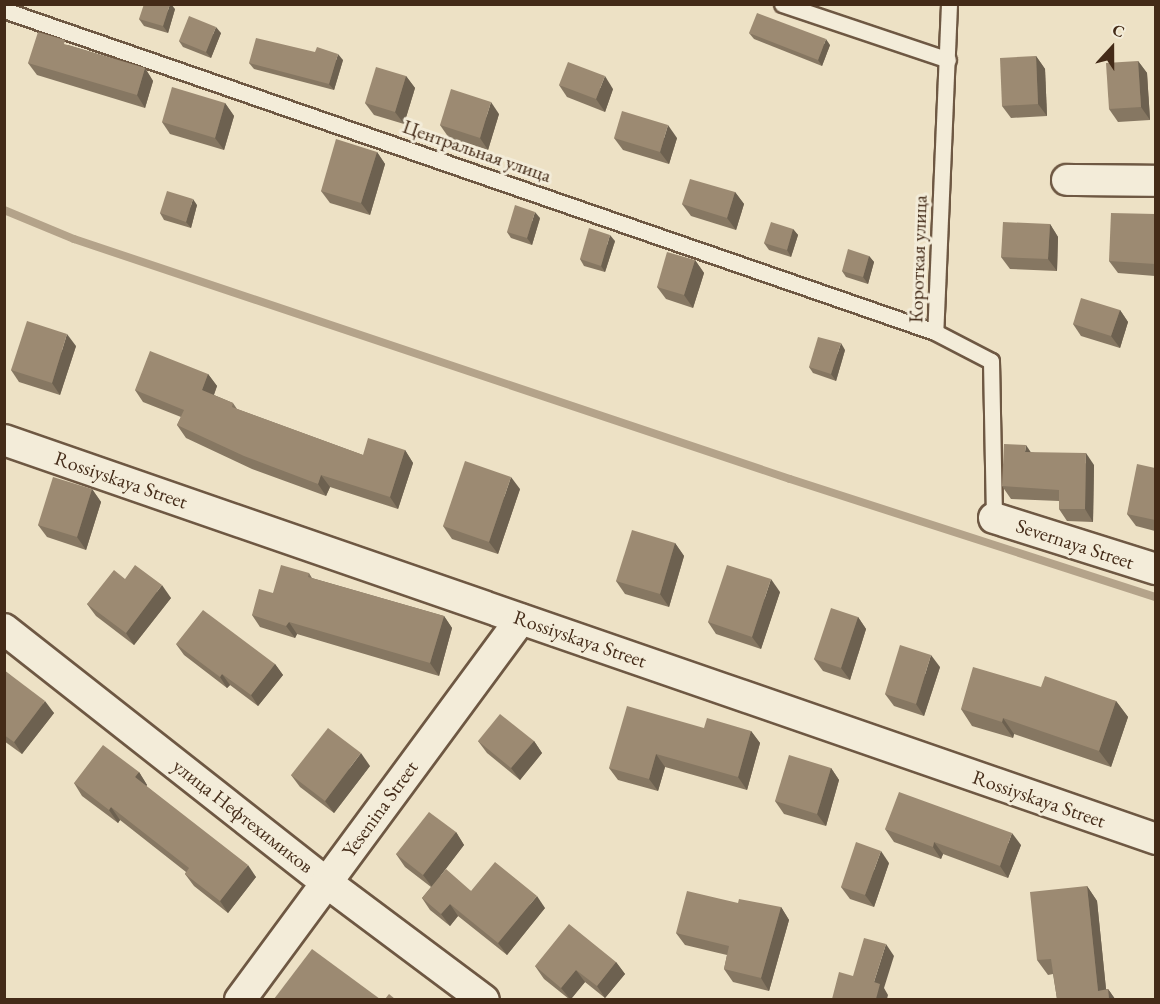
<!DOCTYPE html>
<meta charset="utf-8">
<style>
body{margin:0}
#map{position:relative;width:1160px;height:1004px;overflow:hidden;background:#ede1c5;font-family:"EB Garamond",serif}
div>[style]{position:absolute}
.stream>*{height:8px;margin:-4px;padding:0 4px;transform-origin:4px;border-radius:4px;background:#b4a38a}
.roads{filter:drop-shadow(2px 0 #6e5843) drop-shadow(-2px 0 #6e5843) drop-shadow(0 2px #6e5843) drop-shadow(0 -2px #6e5843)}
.lane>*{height:15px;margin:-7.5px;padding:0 7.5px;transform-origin:7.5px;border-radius:7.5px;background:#f3ecd9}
.street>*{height:30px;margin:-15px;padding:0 15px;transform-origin:15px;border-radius:15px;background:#f3ecd9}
.wall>*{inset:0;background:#867762}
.shaded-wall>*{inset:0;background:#6d6150}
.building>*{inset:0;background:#9c8a72}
span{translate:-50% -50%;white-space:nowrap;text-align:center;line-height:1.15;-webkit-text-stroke:6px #f3ecd9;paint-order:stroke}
.street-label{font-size:20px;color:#442b18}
.frame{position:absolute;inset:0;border:6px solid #442b18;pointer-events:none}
.north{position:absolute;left:1082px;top:18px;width:60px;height:60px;-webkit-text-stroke:4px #f3ecd9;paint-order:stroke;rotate:21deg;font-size:16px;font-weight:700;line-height:24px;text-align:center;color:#442b18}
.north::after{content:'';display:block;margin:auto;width:21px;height:27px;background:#442b18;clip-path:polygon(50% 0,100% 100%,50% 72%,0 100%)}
</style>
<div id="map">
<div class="stream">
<div style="left:4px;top:210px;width:76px;rotate:22.5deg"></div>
<div style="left:74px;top:239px;width:755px;rotate:18.53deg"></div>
<div style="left:790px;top:479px;width:385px;rotate:17.9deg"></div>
</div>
<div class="roads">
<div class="lane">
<div style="left:782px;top:4px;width:175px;rotate:18.6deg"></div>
<div style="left:949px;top:4px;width:328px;rotate:92.4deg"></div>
<div style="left:935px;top:332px;width:63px;rotate:27.4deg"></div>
<div style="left:991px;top:361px;width:157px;rotate:88.9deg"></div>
<div style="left:4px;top:10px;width:985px;rotate:19.08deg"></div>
</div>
<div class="street">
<div style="left:1067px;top:180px;width:89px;rotate:0.6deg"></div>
<div style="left:4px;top:440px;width:1219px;rotate:19.1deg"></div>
<div style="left:994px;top:518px;width:170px;rotate:17.5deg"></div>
<div style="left:4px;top:629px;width:410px;rotate:38.2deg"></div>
<div style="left:326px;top:882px;width:197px;rotate:36.8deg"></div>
<div style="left:240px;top:1000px;width:473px;rotate:-53.6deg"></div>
</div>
</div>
<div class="wall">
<div style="clip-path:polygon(175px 9px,168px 33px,144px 26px,139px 19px)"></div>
<div style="clip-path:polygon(221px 33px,211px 58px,183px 47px,179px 41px)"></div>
<div style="clip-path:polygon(749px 33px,830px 45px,822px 66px,754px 39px)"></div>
<div style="clip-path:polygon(68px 45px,145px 68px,153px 81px,145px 108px,37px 75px,28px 63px)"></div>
<div style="clip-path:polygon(1036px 56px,1045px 69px,1047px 116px,1011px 118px,1002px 106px)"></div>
<div style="clip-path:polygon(343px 60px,334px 90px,254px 69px,249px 63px)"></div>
<div style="clip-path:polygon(1138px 61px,1147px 73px,1150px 120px,1118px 122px,1109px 109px)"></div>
<div style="clip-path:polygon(406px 76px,415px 88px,404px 124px,374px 115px,365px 103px)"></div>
<div style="clip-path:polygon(559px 85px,613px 89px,605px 112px,567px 97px)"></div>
<div style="clip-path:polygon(225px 103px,234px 116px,224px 150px,170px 134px,162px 122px)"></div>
<div style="clip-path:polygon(499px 114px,488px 150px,449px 138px,440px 125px)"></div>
<div style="clip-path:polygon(614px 138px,677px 138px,669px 164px,623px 150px)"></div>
<div style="clip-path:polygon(377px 152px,385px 164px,370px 215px,330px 203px,321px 191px)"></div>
<div style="clip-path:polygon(735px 192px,744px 204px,736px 230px,691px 216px,682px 204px)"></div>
<div style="clip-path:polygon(197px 205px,191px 228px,164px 220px,160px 213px)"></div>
<div style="clip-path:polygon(1155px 214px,1155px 276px,1118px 273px,1109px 261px)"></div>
<div style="clip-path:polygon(540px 218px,532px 245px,511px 238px,507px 232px)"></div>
<div style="clip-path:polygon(1050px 224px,1058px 237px,1057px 271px,1010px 269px,1001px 257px)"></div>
<div style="clip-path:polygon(793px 229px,798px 235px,791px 257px,769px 250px,764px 243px)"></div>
<div style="clip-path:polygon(615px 241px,605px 272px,584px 266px,580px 259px)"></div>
<div style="clip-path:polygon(869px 256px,874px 262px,868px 284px,846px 277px,842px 271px)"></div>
<div style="clip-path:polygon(695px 260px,704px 273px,693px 308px,666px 299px,657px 287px)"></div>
<div style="clip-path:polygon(1120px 310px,1128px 322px,1120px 348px,1081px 336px,1073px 324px)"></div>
<div style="clip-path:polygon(76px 346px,60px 395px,19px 382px,11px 370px)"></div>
<div style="clip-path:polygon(845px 350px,836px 381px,813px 373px,809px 367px)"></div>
<div style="clip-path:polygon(208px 374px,217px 386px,214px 395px,233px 403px,237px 409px,363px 455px,405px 450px,413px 463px,398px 509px,330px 487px,326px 496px,252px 469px,186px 438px,177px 425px,181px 417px,143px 402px,135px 390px)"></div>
<div style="clip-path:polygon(1030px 452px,1094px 465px,1093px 522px,1067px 521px,1059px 509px,1059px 501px,1011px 499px,1002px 486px)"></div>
<div style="clip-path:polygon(1155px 468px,1155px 531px,1136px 526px,1127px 514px)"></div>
<div style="clip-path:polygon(92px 489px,101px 502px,86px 550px,47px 537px,38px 525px)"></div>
<div style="clip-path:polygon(520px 489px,498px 554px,452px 539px,443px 526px)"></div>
<div style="clip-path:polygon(675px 543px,684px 556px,669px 607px,625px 594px,616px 581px)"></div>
<div style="clip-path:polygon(309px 573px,312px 578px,444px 616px,452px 628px,439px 676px,297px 634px,295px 638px,260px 627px,252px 615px,273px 593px)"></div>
<div style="clip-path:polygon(125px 579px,171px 598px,134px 645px,96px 616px,87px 604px)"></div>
<div style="clip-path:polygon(780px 592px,761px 649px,716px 634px,708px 622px)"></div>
<div style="clip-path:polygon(858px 617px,866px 629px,850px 680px,823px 671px,814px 659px)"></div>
<div style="clip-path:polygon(176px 644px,275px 664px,283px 675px,258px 706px,230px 685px,227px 688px,184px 655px)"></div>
<div style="clip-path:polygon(940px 667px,924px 716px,894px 706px,885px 694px)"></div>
<div style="clip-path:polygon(4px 670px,54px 713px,22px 754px,4px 741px)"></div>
<div style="clip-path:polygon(1041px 687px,1116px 701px,1128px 717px,1111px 767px,1014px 734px,1013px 738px,972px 726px,961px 709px)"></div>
<div style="clip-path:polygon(704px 728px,751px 731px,760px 743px,747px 790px,665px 767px,658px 791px,618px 780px,609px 768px)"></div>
<div style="clip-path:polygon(478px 741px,534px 741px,542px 753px,520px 780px,487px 753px)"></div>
<div style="clip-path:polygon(370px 766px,334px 813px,300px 787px,291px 775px)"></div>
<div style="clip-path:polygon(831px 768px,839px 780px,826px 826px,784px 814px,775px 801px)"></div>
<div style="clip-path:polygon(139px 772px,147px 785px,146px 786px,256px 877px,228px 913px,194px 886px,185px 874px,186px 872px,120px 820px,118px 823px,82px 796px,74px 783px)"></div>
<div style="clip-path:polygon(885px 829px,1021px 845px,1008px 878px,943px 854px,941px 859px,894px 842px)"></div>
<div style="clip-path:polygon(456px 832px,464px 845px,440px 876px,471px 891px,545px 908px,507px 955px,458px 916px,450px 926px,430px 910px,422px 898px,431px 887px,405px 867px,396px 854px)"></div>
<div style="clip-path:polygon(889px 863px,874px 907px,850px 899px,841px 887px)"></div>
<div style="clip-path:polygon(1087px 886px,1097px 901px,1106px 989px,1108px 989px,1115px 999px,1057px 999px,1053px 974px,1048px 975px,1037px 960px)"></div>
<div style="clip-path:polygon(781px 907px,789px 920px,769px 991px,733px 982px,724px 969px,727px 955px,685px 945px,676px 933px)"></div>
<div style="clip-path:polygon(616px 962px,625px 974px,605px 998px,585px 982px,571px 999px,569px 999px,544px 979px,535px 966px)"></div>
</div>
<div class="shaded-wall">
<div style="clip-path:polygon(170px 4px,171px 4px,175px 9px,168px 33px,163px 26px)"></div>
<div style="clip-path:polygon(216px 27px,221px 33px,211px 58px,206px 52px)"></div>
<div style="clip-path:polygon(826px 39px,830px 45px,822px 66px,818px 60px)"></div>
<div style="clip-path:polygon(338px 54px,343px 60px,334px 90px,329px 84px)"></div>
<div style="clip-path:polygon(1036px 56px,1045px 69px,1047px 116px,1038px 104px)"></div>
<div style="clip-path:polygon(1138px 61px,1147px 73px,1150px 120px,1141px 107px)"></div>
<div style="clip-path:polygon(145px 68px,153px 81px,145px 108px,137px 95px)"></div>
<div style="clip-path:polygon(406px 76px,415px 88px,404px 124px,395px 112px)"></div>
<div style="clip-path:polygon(605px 76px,613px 89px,605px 112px,596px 99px)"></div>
<div style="clip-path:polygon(491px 102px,499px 114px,488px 150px,480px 138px)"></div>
<div style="clip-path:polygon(225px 103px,234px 116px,224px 150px,215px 138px)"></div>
<div style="clip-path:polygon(668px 125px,677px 138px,669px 164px,660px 152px)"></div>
<div style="clip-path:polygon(377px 152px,385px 164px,370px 215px,361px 203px)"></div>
<div style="clip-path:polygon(735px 192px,744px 204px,736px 230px,727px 218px)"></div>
<div style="clip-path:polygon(193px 199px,197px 205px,191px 228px,186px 222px)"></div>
<div style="clip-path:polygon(535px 212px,540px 218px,532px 245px,527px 238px)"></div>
<div style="clip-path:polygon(1050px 224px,1058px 237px,1057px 271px,1048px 259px)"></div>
<div style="clip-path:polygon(793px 229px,798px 235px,791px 257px,787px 250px)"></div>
<div style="clip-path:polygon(610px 235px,615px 241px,605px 272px,601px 266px)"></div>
<div style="clip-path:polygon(869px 256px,874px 262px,868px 284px,863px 277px)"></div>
<div style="clip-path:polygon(695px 260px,704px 273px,693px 308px,684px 295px)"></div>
<div style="clip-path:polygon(1120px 310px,1128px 322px,1120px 348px,1111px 336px)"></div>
<div style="clip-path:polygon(67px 334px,76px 346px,60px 395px,52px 383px)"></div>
<div style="clip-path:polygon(841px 343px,845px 350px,836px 381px,831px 374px)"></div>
<div style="clip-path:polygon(208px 374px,217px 386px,211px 402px,202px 390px)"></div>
<div style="clip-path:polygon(1026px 445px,1034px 457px,1025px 452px)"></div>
<div style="clip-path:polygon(405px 450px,413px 463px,398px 509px,390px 497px)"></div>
<div style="clip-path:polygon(1086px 453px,1094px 465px,1093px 522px,1085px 509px)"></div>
<div style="clip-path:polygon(321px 475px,330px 487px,326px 496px,318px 484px)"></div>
<div style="clip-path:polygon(511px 477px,520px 489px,498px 554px,489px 542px)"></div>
<div style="clip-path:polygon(92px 489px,101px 502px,86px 550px,77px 537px)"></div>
<div style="clip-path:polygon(675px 543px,684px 556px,669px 607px,660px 594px)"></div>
<div style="clip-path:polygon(771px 579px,780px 592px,761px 649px,752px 637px)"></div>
<div style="clip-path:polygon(162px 585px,171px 598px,134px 645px,126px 633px)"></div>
<div style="clip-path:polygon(444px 616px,452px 628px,439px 676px,430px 663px)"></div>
<div style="clip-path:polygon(858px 617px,866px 629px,850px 680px,841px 668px)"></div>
<div style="clip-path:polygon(289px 622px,297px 634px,295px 638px,286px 626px)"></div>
<div style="clip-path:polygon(931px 655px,940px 667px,924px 716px,916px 704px)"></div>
<div style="clip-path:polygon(275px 664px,283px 675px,258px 706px,251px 695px)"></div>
<div style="clip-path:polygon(222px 674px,230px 685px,227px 688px,220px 677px)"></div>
<div style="clip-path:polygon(45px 701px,54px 713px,22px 754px,14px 742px)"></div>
<div style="clip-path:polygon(1116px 701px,1128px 717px,1111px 767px,1099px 751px)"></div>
<div style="clip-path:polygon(1003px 718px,1014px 734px,1013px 738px,1002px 722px)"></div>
<div style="clip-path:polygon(751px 731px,760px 743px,747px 790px,738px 777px)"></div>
<div style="clip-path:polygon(534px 741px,542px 753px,520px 780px,511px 768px)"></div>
<div style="clip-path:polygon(361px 753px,370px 766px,334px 813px,325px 801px)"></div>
<div style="clip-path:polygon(656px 754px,665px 767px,658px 791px,649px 779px)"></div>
<div style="clip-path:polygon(831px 768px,839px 780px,826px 826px,817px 814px)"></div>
<div style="clip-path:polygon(139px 772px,147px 785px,144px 789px,135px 777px)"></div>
<div style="clip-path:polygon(111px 807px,120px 820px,118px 823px,109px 810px)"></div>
<div style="clip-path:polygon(456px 832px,464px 845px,432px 887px,423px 875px)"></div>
<div style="clip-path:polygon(1012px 833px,1021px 845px,1008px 878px,1000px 866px)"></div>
<div style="clip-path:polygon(934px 842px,943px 854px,941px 859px,933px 847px)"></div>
<div style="clip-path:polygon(881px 851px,889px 863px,874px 907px,865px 895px)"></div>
<div style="clip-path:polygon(248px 865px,256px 877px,228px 913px,220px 901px)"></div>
<div style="clip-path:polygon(1087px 886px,1097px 901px,1107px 999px,1098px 991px)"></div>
<div style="clip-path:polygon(537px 896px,545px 908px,507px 955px,498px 943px)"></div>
<div style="clip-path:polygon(450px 904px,458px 916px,450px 926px,441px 914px)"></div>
<div style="clip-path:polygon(781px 907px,789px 920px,769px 991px,761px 978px)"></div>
<div style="clip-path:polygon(886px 944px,894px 956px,884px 988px,888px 995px,887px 999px,876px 999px,874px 982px)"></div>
<div style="clip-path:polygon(616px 962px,625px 974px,605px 998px,597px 986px)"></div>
<div style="clip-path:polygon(576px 970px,585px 982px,571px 999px,570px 999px,561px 988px)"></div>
<div style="clip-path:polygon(1108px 989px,1115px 999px,1109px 999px)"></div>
</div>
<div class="building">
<div style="clip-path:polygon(144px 4px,170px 4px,163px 26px,139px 19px)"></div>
<div style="clip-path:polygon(757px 13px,826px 39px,818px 60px,749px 33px)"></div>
<div style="clip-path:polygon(189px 16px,216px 27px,206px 52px,179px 41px)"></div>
<div style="clip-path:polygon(38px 32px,65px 40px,64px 44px,145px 68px,137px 95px,28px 63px)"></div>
<div style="clip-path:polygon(256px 38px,315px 52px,317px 47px,338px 54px,329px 84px,249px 63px)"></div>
<div style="clip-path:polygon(1036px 56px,1038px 104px,1002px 106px,1000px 58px)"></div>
<div style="clip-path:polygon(1138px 61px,1141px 107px,1109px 109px,1106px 63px)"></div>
<div style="clip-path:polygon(568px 62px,605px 76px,596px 99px,559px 85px)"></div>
<div style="clip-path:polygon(376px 67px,406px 76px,395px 112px,365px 103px)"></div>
<div style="clip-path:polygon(172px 87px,225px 103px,215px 138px,162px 122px)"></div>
<div style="clip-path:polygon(451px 89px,491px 102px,480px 138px,440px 125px)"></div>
<div style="clip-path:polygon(622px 111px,668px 125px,660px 152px,614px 138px)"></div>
<div style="clip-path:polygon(336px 139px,377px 152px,361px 203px,321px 191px)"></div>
<div style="clip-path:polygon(690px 179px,735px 192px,727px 218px,682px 204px)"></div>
<div style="clip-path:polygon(167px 191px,193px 199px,186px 222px,160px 213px)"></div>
<div style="clip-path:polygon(515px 205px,535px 212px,527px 238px,507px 232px)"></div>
<div style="clip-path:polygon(1111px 213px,1155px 214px,1155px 264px,1109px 261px)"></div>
<div style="clip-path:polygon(771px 222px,793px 229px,787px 250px,764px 243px)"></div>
<div style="clip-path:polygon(1003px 222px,1050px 224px,1048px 259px,1001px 257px)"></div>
<div style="clip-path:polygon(589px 228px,610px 235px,601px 266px,580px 259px)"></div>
<div style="clip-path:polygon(848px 249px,869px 256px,863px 277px,842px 271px)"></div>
<div style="clip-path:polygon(667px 252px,695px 260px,684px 295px,657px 287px)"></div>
<div style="clip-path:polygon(1081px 298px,1120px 310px,1111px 336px,1073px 324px)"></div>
<div style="clip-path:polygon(27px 321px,67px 334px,52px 383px,11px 370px)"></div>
<div style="clip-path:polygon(818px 337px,841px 343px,831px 374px,809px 367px)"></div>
<div style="clip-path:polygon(150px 351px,208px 374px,202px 390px,233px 403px,232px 407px,363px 455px,368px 438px,405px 450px,390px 497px,321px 475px,318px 484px,244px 456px,177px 425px,184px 410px,135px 390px)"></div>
<div style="clip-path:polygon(1004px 444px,1026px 445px,1025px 452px,1086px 453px,1085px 509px,1059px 509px,1059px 490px,1002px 486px)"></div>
<div style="clip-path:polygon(465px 461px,511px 477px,489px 542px,443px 526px)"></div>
<div style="clip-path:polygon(1137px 464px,1155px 468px,1155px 520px,1127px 514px)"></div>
<div style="clip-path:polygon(53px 477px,92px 489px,77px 537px,38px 525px)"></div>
<div style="clip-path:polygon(632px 530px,675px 543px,660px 594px,616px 581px)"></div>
<div style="clip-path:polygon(135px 565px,162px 585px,126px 633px,87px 604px,114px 570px,125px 579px)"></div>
<div style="clip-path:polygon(281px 565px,309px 573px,308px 577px,444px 616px,430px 663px,289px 622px,286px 626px,252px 615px,259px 589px,273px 593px)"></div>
<div style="clip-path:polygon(727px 565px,771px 579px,752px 637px,708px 622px)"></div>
<div style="clip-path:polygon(831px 608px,858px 617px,841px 668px,814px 659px)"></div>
<div style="clip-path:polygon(203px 610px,275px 664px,251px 695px,222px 674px,220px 677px,176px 644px)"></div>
<div style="clip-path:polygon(900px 645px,931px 655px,916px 704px,885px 694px)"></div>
<div style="clip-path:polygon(973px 667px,1041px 687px,1045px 676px,1116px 701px,1099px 751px,1003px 718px,1002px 722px,961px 709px)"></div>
<div style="clip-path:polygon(4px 670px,45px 701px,14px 742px,4px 735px)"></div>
<div style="clip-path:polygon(627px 706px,704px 728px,707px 718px,751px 731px,738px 777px,656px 754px,649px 779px,609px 768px)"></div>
<div style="clip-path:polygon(500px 714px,534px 741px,511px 768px,478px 741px)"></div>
<div style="clip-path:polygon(328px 728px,361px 753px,325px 801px,291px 775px)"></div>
<div style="clip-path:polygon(103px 745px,139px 772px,135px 777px,248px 865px,220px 901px,185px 874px,189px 868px,111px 807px,109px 810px,74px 783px)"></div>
<div style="clip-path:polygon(789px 755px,831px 768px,817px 814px,775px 801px)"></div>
<div style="clip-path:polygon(899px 792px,1012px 833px,1000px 866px,934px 842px,933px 847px,885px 829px)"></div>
<div style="clip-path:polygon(429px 812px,456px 832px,423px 875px,396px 854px)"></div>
<div style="clip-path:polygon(856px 842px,881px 851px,865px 895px,841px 887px)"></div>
<div style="clip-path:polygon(495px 862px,537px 896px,498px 943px,450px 904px,441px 914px,422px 898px,446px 869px,471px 891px)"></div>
<div style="clip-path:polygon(1087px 886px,1098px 991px,1108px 989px,1109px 999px,1057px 999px,1051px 959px,1037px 960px,1030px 892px)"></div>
<div style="clip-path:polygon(687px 891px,738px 903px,739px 899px,781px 907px,761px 978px,724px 969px,729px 946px,676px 933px)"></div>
<div style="clip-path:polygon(569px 924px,616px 962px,597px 986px,576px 970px,561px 988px,535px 966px)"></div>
<div style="clip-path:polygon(864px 938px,886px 944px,874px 982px,880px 984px,876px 999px,832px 999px,839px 972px,853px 976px)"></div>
<div style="clip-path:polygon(312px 949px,380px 999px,274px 999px)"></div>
<div style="clip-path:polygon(389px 994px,395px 999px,385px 999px)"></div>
</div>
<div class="street-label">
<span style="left:477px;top:151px;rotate:19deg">Центральная улица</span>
<span style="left:918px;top:259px;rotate:-88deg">Короткая улица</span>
<span style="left:121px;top:480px;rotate:19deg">Rossiyskaya Street</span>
<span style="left:1075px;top:544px;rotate:18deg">Severnaya Street</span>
<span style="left:580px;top:639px;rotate:19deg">Rossiyskaya Street</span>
<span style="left:1039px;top:799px;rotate:19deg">Rossiyskaya Street</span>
<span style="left:380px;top:809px;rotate:-54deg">Yesenina Street</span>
<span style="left:243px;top:816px;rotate:38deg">улица Нефтехимиков</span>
</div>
<div class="frame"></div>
<div class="north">С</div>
</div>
